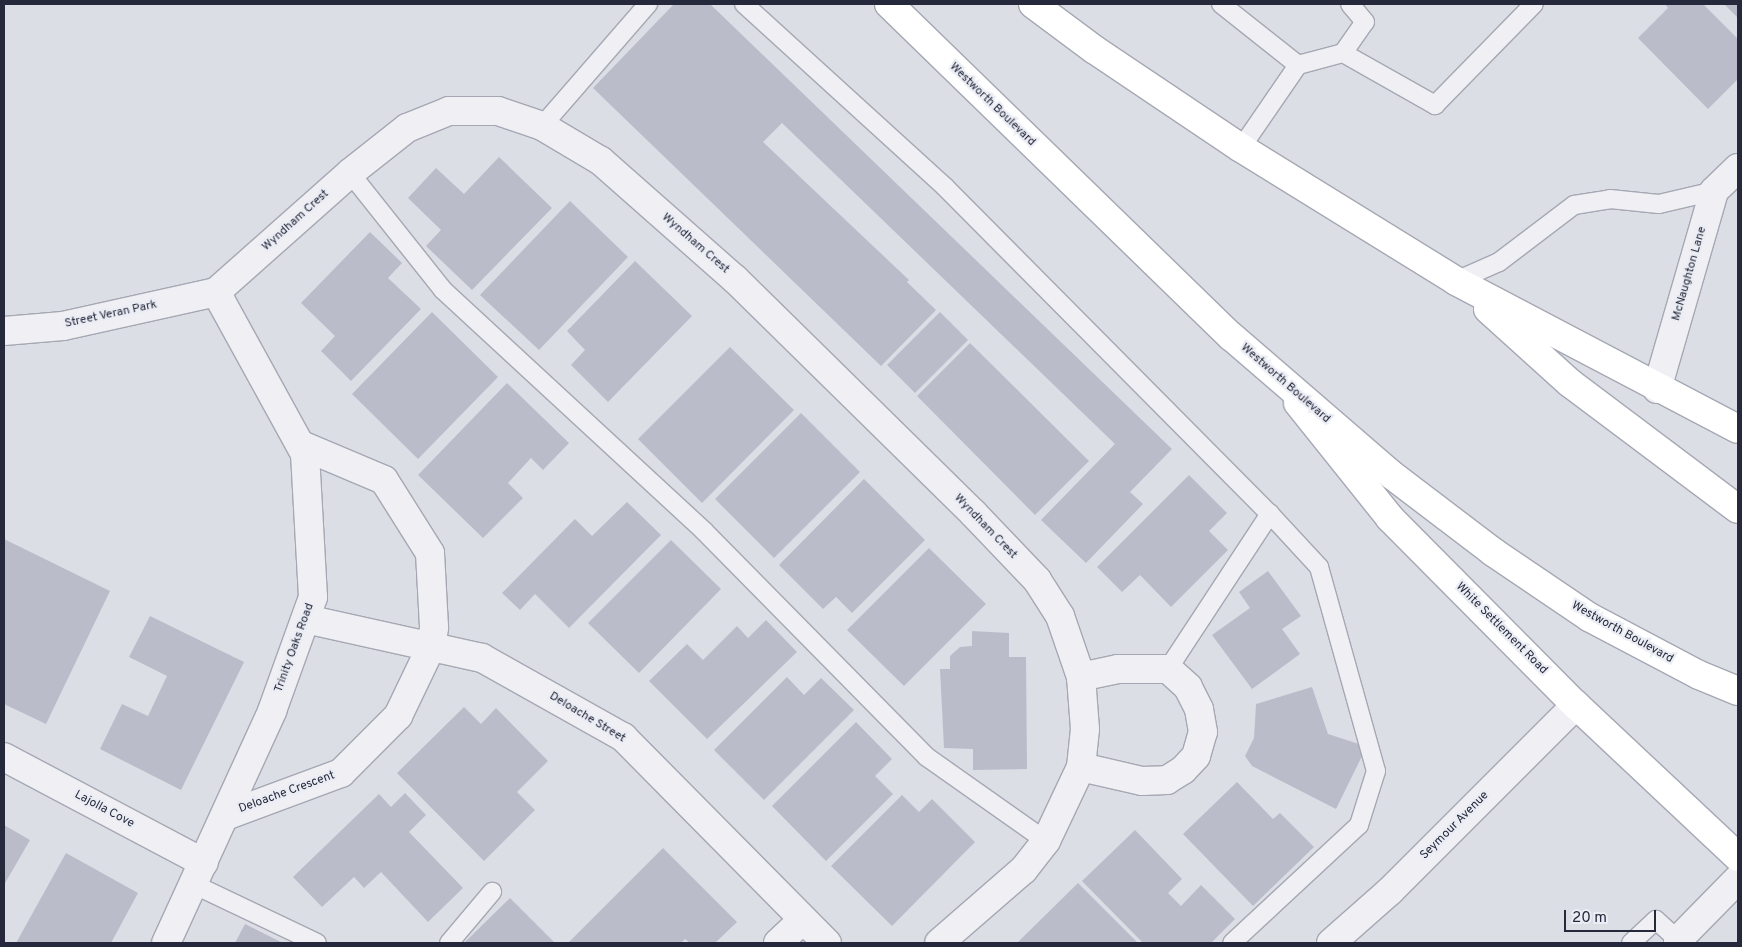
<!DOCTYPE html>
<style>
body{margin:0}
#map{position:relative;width:1742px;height:947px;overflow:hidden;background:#dcdee6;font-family:Overpass,sans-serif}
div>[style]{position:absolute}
.building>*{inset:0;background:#babcc9}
.roads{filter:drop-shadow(1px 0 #a5a8b3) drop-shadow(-1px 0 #a5a8b3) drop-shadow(0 1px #a5a8b3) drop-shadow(0 -1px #a5a8b3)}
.service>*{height:18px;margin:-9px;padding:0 9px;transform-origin:9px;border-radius:9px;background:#efeff4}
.minor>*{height:28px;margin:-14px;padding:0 14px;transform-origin:14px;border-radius:14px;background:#efeff4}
.secondary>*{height:28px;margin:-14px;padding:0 14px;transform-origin:14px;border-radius:14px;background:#fff}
.primary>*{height:28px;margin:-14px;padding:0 14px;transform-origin:14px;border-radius:14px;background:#fff}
span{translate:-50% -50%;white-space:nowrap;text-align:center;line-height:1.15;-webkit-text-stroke:4.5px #ebedf4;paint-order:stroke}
.street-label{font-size:12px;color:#26293c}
.frame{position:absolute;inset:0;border:5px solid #26293c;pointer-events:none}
.scale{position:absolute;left:1564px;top:910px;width:92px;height:22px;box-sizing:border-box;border:2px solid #26293c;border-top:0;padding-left:6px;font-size:15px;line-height:18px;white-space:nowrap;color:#26293c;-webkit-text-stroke:4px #ebedf4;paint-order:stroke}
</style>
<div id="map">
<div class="building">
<div style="clip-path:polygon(674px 4px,710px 4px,1172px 449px,1130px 492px,1143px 504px,1086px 563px,1041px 520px,1115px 444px,782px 123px,763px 142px,909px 280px,907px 282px,936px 310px,881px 366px,593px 88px)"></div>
<div style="clip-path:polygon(1665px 4px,1703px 4px,1738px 39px,1738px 79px,1708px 109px,1638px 38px,1668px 8px)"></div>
<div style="clip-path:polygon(1724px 4px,1738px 4px,1738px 18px)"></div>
<div style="clip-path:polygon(499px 157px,552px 208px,472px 290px,426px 246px,441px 230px,408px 198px,436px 168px,464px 194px)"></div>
<div style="clip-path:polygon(570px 201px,628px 257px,539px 350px,480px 295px)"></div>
<div style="clip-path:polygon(370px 232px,402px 263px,388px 278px,421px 309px,351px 381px,321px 351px,335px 336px,301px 303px)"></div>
<div style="clip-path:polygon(635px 261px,692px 316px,608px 402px,571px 365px,585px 350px,567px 331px)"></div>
<div style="clip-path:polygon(432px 312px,498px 377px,418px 459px,352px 394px)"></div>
<div style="clip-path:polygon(940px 312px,968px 340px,915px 393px,887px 365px)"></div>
<div style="clip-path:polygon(970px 343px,1089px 461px,1035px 515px,917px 396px)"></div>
<div style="clip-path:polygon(730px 347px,794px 410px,702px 503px,638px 439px)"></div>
<div style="clip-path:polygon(507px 383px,569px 443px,543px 470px,531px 458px,508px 483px,523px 498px,483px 538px,418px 475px)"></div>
<div style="clip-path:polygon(801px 413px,860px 472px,774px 558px,715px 499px)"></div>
<div style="clip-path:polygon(1189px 475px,1227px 513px,1209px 531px,1228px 550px,1171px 607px,1140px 575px,1122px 592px,1097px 567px)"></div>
<div style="clip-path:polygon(864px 479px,925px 540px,852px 613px,836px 597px,823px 609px,779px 565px)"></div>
<div style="clip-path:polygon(627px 502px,661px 535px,569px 628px,535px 594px,520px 610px,502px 593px,575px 519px,592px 536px)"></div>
<div style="clip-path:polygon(4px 539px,110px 591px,46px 724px,4px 704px)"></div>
<div style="clip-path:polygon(671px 540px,721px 589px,639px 673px,588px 623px)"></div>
<div style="clip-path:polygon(929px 548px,986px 604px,904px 686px,847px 630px)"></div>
<div style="clip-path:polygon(1268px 571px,1301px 616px,1282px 629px,1300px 654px,1252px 689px,1212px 635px,1250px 608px,1239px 592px)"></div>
<div style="clip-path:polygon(150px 616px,244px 662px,181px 790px,100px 749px,122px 704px,148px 716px,167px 676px,129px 657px)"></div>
<div style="clip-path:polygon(766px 620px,797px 652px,707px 739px,649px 681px,687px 644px,703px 660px,737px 626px,748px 638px)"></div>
<div style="clip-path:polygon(972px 631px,1009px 633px,1009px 657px,1026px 657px,1027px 769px,973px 770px,973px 749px,944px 748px,940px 669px,950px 669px,950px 656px,960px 647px,972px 646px)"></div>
<div style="clip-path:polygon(787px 677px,804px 695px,821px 678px,854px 710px,764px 800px,714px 750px)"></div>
<div style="clip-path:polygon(1312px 687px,1328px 734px,1359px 744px,1362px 756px,1336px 809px,1252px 766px,1245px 756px,1254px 738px,1256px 704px)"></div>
<div style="clip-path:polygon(464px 707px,481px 724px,496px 708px,548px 761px,517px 792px,535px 810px,484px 861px,397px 773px)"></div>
<div style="clip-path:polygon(856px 722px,892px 759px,875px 776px,893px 794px,826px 861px,772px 806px)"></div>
<div style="clip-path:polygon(1237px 782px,1273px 819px,1280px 813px,1314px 847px,1253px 906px,1183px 834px)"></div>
<div style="clip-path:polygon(405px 793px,426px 815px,409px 832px,463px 888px,428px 922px,381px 872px,364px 888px,354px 877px,322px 907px,293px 877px,379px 794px,391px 807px)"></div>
<div style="clip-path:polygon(902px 795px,919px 812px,932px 799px,975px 842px,892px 926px,831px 866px)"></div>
<div style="clip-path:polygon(4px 825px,30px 840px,4px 885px)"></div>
<div style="clip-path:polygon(1135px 830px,1182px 879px,1168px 893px,1181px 906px,1201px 885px,1235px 919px,1211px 943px,1143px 943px,1082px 881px)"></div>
<div style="clip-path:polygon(663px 848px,737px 922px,715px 943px,690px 943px,685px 939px,681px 943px,568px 943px)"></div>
<div style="clip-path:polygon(66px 853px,138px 893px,111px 943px,16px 943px)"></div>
<div style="clip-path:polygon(1078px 883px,1138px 943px,1017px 943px)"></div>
<div style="clip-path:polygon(510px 898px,555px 943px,464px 943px)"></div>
<div style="clip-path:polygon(245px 924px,283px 943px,235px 943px)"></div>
</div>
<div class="roads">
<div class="service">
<div style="left:744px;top:4px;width:272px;rotate:42.3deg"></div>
<div style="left:945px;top:187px;width:461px;rotate:45.2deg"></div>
<div style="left:1270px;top:514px;width:72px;rotate:47.2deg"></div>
<div style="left:1319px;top:567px;width:212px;rotate:74.4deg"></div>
<div style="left:1376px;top:771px;width:57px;rotate:107.5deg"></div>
<div style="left:1359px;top:825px;width:173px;rotate:137.1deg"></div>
<div style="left:1221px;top:4px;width:98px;rotate:38.4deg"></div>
<div style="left:1343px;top:53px;width:38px;rotate:-55deg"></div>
<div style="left:1365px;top:22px;width:23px;rotate:-130deg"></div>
<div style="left:542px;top:126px;width:162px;rotate:-49deg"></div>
<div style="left:1241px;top:148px;width:101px;rotate:-55.5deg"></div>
<div style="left:1298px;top:65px;width:47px;rotate:-14.9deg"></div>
<div style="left:1343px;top:53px;width:106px;rotate:29.5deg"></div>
<div style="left:1435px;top:105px;width:141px;rotate:-45.6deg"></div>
<div style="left:350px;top:173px;width:149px;rotate:51.5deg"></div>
<div style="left:443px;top:290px;width:355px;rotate:42.7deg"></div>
<div style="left:704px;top:531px;width:317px;rotate:45.4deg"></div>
<div style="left:927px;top:757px;width:146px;rotate:35.2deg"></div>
<div style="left:1456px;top:281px;width:47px;rotate:-23.8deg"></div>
<div style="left:1499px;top:262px;width:94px;rotate:-37.2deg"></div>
<div style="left:1574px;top:205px;width:36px;rotate:-9deg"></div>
<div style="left:1610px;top:199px;width:49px;rotate:5.8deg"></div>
<div style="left:1659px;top:204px;width:57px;rotate:-13.3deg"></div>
<div style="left:1168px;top:669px;width:186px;rotate:-56.7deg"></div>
<div style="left:193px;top:884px;width:137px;rotate:25.4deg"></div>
<div style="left:449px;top:943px;width:67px;rotate:-49.9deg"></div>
<div style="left:1631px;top:943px;width:34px;rotate:-43deg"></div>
<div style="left:1656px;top:920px;width:30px;rotate:42deg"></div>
</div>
<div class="minor">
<div style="left:4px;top:331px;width:59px;rotate:-4.8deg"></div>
<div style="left:63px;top:326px;width:157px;rotate:-12.5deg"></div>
<div style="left:216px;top:292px;width:179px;rotate:-41.6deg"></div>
<div style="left:350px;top:173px;width:73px;rotate:-38.3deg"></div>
<div style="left:407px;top:128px;width:45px;rotate:-22deg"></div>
<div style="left:449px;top:111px;width:49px"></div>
<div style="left:498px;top:111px;width:46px;rotate:18.8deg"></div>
<div style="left:542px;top:126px;width:69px;rotate:30.7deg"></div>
<div style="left:601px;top:161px;width:179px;rotate:41.4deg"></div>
<div style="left:735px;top:279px;width:334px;rotate:44.5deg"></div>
<div style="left:973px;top:513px;width:93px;rotate:46.3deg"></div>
<div style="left:1037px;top:580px;width:43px;rotate:57.4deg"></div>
<div style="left:1060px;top:616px;width:65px;rotate:71deg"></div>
<div style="left:1081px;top:677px;width:52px;rotate:85.6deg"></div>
<div style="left:1085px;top:729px;width:38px;rotate:96deg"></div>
<div style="left:1081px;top:767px;width:82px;rotate:115.3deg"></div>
<div style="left:1046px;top:841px;width:37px;rotate:128deg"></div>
<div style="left:1023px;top:870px;width:111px;rotate:139deg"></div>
<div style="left:1657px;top:389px;width:206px;rotate:-73.9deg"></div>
<div style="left:1714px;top:191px;width:33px;rotate:-44deg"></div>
<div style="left:306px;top:619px;width:180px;rotate:12.5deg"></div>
<div style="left:482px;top:658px;width:162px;rotate:29.3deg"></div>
<div style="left:623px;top:737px;width:290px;rotate:45.3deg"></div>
<div style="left:4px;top:757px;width:226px;rotate:27.9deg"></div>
<div style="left:1081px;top:767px;width:63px;rotate:12.9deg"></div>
<div style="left:1142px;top:781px;width:25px;rotate:-2deg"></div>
<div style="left:1167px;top:780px;width:19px;rotate:-32deg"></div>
<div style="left:1183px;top:770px;width:19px;rotate:-47deg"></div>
<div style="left:1196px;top:756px;width:25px;rotate:-74deg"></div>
<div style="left:1203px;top:732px;width:23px;rotate:-100deg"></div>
<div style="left:1199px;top:709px;width:25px;rotate:-117deg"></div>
<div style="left:1188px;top:687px;width:27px;rotate:-138deg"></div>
<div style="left:1168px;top:669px;width:50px;rotate:180deg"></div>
<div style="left:1118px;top:669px;width:38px;rotate:168deg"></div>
<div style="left:225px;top:816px;width:124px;rotate:-20.3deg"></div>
<div style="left:341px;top:773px;width:81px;rotate:-45deg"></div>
<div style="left:398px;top:716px;width:76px;rotate:-64.4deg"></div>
<div style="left:431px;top:647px;width:20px;rotate:-81deg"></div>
<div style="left:434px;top:627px;width:74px;rotate:-93.1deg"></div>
<div style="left:430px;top:553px;width:86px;rotate:-122.2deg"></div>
<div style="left:384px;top:480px;width:90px;rotate:-157.1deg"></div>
<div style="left:166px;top:943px;width:255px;rotate:-65.4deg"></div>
<div style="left:272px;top:711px;width:121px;rotate:-70.2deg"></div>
<div style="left:313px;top:597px;width:143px;rotate:-93.2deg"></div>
<div style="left:305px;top:454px;width:185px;rotate:-118.8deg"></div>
<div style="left:778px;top:943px;width:34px;rotate:-43deg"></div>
<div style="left:1331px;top:943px;width:79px;rotate:-41.4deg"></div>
<div style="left:1390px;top:891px;width:263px;rotate:-45deg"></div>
<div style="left:1682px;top:943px;width:5px;rotate:-143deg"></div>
<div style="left:1678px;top:940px;width:86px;rotate:-45.5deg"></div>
</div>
<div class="secondary">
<div style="left:1298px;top:403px;width:147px;rotate:51.3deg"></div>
<div style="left:1390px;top:518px;width:264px;rotate:45.2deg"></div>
<div style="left:1576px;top:705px;width:222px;rotate:43.2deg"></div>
</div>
<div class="primary">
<div style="left:889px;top:4px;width:478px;rotate:44.2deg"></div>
<div style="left:1232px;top:337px;width:211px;rotate:40.8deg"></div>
<div style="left:1392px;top:475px;width:127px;rotate:37.3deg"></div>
<div style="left:1493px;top:552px;width:116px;rotate:34.1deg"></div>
<div style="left:1589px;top:617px;width:124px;rotate:27.8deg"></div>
<div style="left:1699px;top:675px;width:42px;rotate:22.3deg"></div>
<div style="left:1033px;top:4px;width:77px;rotate:36.6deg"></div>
<div style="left:1095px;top:50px;width:176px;rotate:33.9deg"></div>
<div style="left:1241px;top:148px;width:253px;rotate:31.7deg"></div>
<div style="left:1456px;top:281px;width:318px;rotate:27.7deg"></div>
<div style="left:1488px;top:309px;width:110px;rotate:42.1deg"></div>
<div style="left:1570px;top:383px;width:210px;rotate:36.9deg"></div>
</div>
</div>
<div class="street-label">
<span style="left:992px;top:105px;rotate:44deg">Westworth Boulevard</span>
<span style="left:296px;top:221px;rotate:-42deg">Wyndham Crest</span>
<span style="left:695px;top:244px;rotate:41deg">Wyndham Crest</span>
<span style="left:1690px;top:274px;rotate:-74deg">McNaughton Lane</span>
<span style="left:111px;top:315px;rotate:-12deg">Street Veran Park</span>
<span style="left:1285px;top:384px;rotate:41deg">Westworth Boulevard</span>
<span style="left:985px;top:527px;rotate:46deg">Wyndham Crest</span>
<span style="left:1501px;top:629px;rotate:45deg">White Settlement Road</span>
<span style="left:1622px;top:633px;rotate:29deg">Westworth Boulevard</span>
<span style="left:295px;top:648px;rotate:-70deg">Trinity Oaks Road</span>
<span style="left:587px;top:718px;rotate:31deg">Deloache Street</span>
<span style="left:287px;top:793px;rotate:-20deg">Deloache Crescent</span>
<span style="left:104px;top:810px;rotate:28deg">Lajolla Cove</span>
<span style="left:1455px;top:826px;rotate:-45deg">Seymour Avenue</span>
</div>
<div class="frame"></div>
<div class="scale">20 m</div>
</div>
